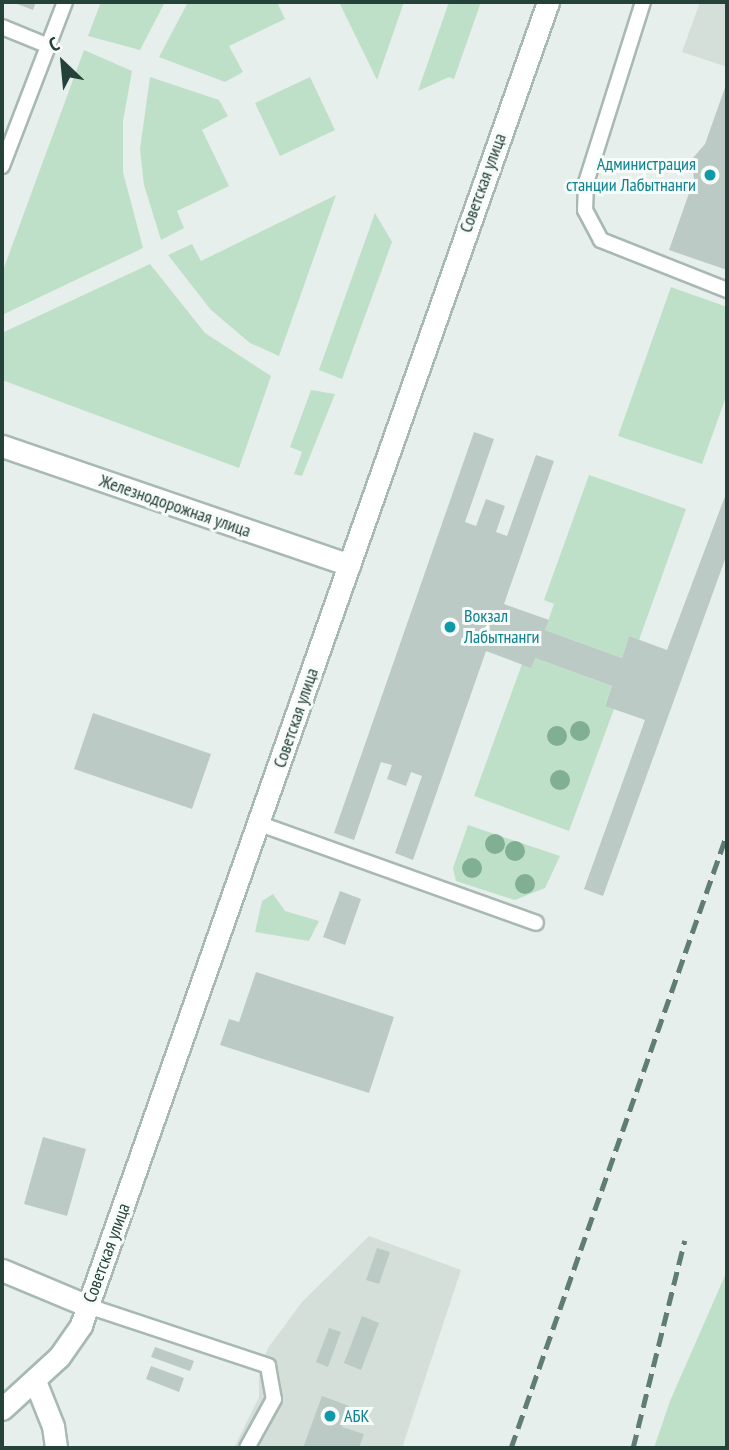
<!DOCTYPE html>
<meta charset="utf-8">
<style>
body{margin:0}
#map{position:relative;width:729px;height:1450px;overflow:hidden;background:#e6efeb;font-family:"PT Sans Narrow",sans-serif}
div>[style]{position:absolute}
.built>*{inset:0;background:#d4dfda}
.green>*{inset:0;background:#bfe0c8}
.building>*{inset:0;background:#bbcac4}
.roads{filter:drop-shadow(2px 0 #a8b8b2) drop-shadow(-2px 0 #a8b8b2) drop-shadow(0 2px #a8b8b2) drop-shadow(0 -2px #a8b8b2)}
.service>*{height:14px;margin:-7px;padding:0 7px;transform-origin:7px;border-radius:7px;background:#fff}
.minor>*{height:21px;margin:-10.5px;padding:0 10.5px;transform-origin:10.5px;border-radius:10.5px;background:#fff}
.secondary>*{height:21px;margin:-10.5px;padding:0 10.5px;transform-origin:10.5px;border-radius:10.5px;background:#fff}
.rail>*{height:5px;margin-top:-2.5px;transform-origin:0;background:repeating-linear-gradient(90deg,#5f7d75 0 14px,transparent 0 21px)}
.trees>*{width:20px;height:20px;margin:-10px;border-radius:50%;background:#80af93}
.dots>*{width:19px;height:19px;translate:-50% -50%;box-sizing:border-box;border:4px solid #f7fbf9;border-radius:50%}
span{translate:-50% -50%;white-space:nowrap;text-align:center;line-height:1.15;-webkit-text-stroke:6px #f7fbf9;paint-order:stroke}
.culture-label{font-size:18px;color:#0d838f}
.right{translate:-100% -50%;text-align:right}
.left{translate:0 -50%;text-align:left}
.street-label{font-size:18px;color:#24423a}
.frame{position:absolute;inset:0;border:4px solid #24423a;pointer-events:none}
.north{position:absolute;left:28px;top:28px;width:70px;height:70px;-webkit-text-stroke:5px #f7fbf9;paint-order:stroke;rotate:334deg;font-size:19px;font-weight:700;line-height:28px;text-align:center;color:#24423a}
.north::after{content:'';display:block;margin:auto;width:24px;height:32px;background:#24423a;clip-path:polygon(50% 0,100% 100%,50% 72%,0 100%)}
</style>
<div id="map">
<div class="built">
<div style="clip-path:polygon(700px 2px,727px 2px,727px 67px,682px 52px)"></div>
<div style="clip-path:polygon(369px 1236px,461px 1270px,402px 1448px,234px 1448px,259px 1397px,259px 1370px,268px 1348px,302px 1302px)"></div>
</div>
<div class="green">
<div style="clip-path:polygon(101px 2px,165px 2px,140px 50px,88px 36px)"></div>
<div style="clip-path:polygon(188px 2px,277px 2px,285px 19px,229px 46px,243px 72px,225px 82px,159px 57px)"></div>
<div style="clip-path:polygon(339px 2px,404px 2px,377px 80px)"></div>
<div style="clip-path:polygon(449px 2px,481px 2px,454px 79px,449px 77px,418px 91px)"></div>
<div style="clip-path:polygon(84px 50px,132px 71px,123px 121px,123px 172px,143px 248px,2px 315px,2px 273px)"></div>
<div style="clip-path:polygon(150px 77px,219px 100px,228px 116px,202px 130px,229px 186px,177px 211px,184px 228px,161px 240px,144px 185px,140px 149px)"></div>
<div style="clip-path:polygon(310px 77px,335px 130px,280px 156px,255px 103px)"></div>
<div style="clip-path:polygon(336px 195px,279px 356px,250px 343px,211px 310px,168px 255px,192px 244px,201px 261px)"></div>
<div style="clip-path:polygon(375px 213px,392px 242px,342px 379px,319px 370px)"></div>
<div style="clip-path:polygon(150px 264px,205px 333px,271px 376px,239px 468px,2px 380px,2px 333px)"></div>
<div style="clip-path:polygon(671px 287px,727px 307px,727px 394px,702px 464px,618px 436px)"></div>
<div style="clip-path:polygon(311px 390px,335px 394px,302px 476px,294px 474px,302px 452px,290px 447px)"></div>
<div style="clip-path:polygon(589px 475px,686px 509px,639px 640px,629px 636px,622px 658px,545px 630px,554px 604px,544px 600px)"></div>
<div style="clip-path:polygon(535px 658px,612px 686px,605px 705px,614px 709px,569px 831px,474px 796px,522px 664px)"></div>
<div style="clip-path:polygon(468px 825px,560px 856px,545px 888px,515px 900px,456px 881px,453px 868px)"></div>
<div style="clip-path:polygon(273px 894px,285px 911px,319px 921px,309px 941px,255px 932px,262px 901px)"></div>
<div style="clip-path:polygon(727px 1271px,727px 1448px,654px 1448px,670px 1401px)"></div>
</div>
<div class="building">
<div style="clip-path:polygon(12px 2px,36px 2px,33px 10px)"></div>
<div style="clip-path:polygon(727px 82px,727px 270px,669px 250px,694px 179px,692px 159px,705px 144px)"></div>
<div style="clip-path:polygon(474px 432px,494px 439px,465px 522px,476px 526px,486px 499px,505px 506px,496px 532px,507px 536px,536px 455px,554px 461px,504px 604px,549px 620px,545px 630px,622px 658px,629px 636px,667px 650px,727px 491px,727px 554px,603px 896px,584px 889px,645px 720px,605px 706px,612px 686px,535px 658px,531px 668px,486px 651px,413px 860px,395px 853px,422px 776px,411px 772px,406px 786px,387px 779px,392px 765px,381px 762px,354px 840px,334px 833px)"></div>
<div style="clip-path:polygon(93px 713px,211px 754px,192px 809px,74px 769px)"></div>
<div style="clip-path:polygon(340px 891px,361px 899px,345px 945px,323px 937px)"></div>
<div style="clip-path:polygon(256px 972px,394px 1017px,369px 1093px,220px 1045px,229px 1019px,239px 1022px)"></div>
<div style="clip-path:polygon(43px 1137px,86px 1149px,67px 1216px,24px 1204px)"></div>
<div style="clip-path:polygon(377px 1248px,390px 1252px,379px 1284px,366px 1280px)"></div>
<div style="clip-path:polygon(362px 1316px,379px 1323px,361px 1370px,344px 1363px)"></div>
<div style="clip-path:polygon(329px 1328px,341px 1332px,328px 1367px,316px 1362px)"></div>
<div style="clip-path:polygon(155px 1347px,194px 1361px,190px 1371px,151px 1357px)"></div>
<div style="clip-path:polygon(151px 1366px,184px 1378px,179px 1392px,146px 1379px)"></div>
<div style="clip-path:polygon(322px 1396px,349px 1406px,342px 1427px,364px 1434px,359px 1448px,303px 1448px)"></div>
</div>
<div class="roads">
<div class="service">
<div style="left:643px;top:2px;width:190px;rotate:107.5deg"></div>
<div style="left:586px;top:183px;width:27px;rotate:92deg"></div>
<div style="left:585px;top:210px;width:34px;rotate:62deg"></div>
<div style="left:601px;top:240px;width:136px;rotate:21.6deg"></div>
<div style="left:2px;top:27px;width:48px;rotate:22.2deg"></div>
<div style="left:2px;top:166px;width:176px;rotate:-69deg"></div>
<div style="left:260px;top:824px;width:293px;rotate:19.7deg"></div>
<div style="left:88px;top:1306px;width:190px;rotate:18.4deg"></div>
<div style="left:268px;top:1366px;width:34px;rotate:80deg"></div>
<div style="left:274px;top:1399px;width:56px;rotate:118.9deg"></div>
</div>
<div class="minor">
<div style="left:2px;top:1270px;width:93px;rotate:22.7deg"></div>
<div style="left:35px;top:1381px;width:48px;rotate:68.2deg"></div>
<div style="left:53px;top:1426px;width:22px;rotate:82deg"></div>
<div style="left:2px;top:1409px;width:77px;rotate:-42.4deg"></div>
<div style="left:59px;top:1357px;width:39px;rotate:-55deg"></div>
<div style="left:81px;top:1325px;width:806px;rotate:-70.58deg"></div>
</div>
<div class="secondary">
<div style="left:2px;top:446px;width:367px;rotate:18.9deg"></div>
<div style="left:349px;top:565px;width:597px;rotate:-70.53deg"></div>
</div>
</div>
<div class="rail">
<div style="left:511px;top:1448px;width:651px;rotate:-70.62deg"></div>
<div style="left:633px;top:1448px;width:214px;rotate:-76deg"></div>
</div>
<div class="trees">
<div style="left:580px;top:731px"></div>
<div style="left:557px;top:736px"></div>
<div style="left:560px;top:780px"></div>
<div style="left:495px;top:844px"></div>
<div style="left:515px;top:851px"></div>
<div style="left:472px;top:868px"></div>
<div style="left:525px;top:884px"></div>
</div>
<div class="dots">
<div style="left:710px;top:175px;background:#0f9aa8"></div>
<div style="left:450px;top:627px;background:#0f9aa8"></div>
<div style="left:330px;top:1416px;background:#0f9aa8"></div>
</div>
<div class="culture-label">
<span class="right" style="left:696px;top:175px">Администрация<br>станции Лабытнанги</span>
<span class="left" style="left:464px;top:627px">Вокзал<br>Лабытнанги</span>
<span class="left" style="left:344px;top:1416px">АБК</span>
</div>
<div class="street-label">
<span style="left:483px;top:183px;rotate:-70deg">Советская улица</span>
<span style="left:175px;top:506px;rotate:19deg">Железнодорожная улица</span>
<span style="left:296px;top:718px;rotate:-71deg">Советская улица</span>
<span style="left:107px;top:1253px;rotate:-70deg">Советская улица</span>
</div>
<div class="frame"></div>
<div class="north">С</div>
</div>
